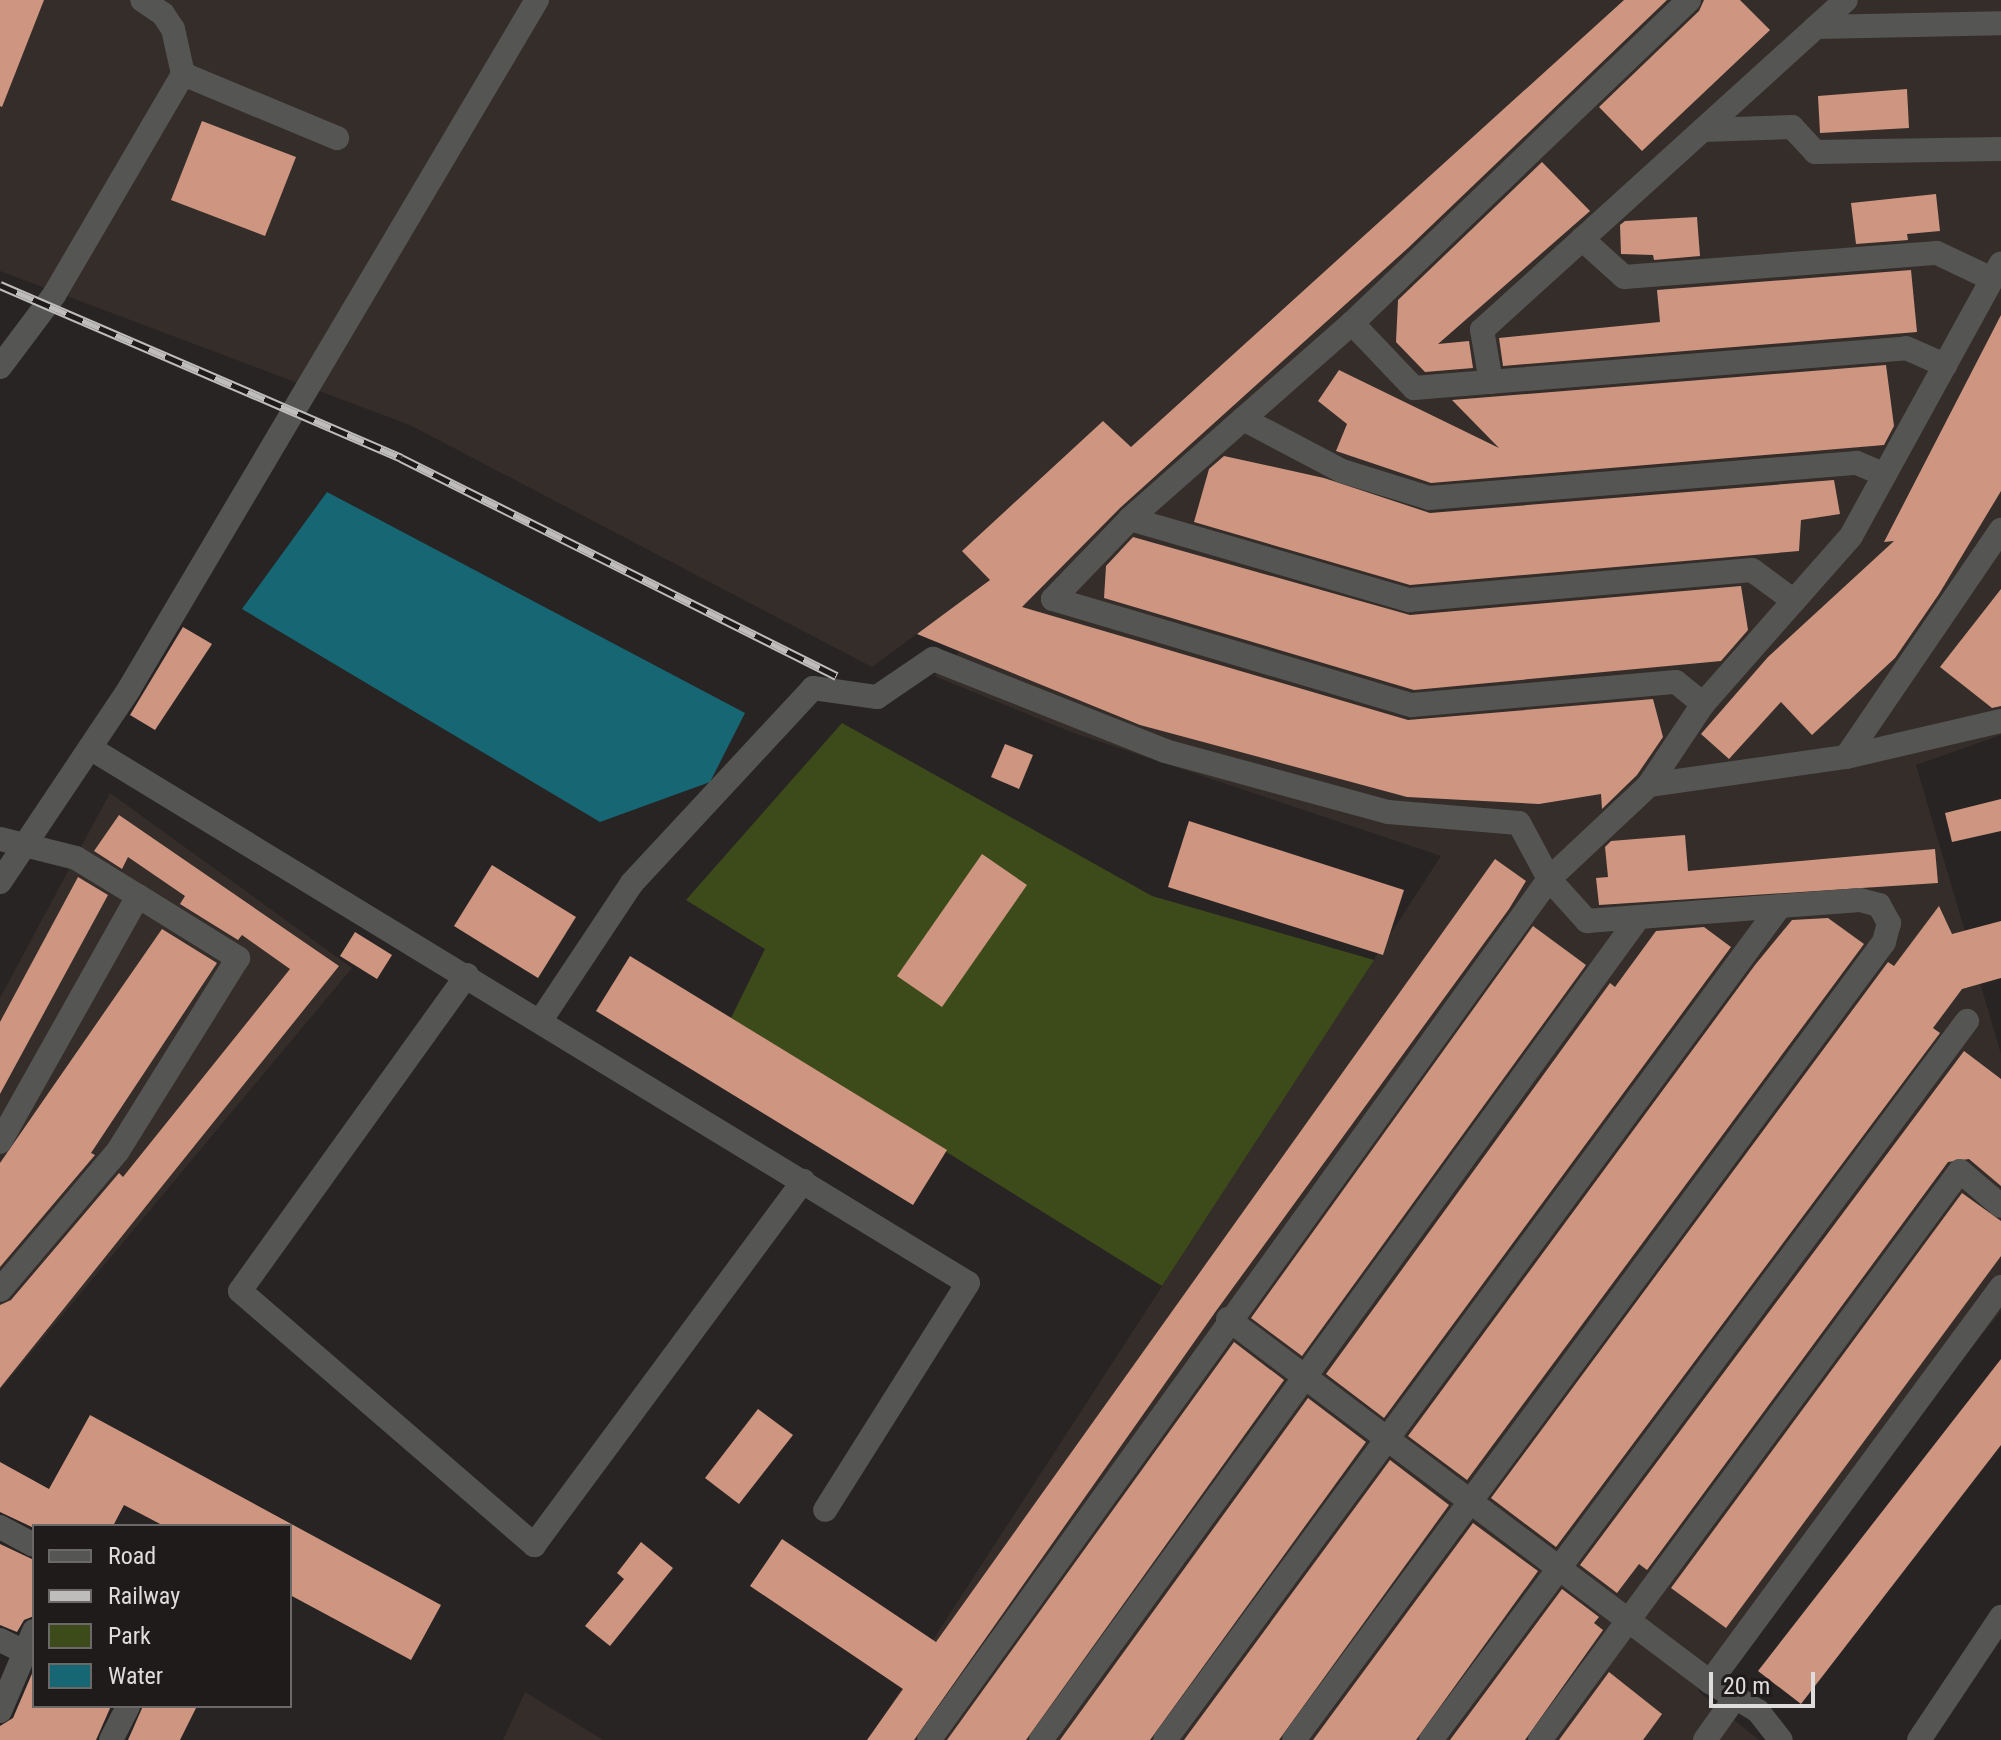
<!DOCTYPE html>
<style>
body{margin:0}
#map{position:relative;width:2001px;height:1740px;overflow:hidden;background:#282423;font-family:"Roboto Condensed",sans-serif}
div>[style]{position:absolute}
.built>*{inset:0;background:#352d29}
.green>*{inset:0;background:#3d4b1b}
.water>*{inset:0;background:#176673}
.building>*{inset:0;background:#ce9580}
.minor>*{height:24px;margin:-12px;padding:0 12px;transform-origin:12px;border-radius:12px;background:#555553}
.rail>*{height:9px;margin-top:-4.5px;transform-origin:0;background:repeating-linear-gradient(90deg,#1e1b1a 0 18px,#bfbdbc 0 36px);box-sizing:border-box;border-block:2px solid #bfbdbc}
span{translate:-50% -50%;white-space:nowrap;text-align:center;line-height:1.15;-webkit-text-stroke:8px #1e1b1a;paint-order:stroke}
.legend{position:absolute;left:32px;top:1524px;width:260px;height:184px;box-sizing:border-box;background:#1e1b1a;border:2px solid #6b6968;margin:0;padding:10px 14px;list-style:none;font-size:24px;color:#dfdddc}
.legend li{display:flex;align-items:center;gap:16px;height:40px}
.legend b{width:40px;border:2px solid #6b6968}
.scale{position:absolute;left:1709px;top:1672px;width:106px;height:36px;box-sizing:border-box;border:4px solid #dfdddc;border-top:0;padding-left:10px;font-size:24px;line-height:28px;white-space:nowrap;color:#dfdddc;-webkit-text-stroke:6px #1e1b1a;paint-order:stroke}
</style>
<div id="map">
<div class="built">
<div style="clip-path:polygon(0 0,1624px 0,1131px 447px,1103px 422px,963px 551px,990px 580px,872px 667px,410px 425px,0 271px)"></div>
<div style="clip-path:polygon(1643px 0,2001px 0,2001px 735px,1916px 765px,2001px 1054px,2001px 1311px,1698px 1691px,1759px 1740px,868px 1740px,1441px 856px,1071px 732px,934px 676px)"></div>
<div style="clip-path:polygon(110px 793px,352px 968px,0 1390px,0 998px)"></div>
<div style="clip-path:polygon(525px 1692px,603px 1740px,503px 1740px)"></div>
</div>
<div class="green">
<div style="clip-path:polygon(842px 723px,1152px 896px,1374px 960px,1162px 1286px,731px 1018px,765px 949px,686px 900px)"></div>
</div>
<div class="water">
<div style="clip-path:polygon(327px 492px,745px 713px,710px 782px,600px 822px,242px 609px)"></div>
</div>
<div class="building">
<div style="clip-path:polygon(0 0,44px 0,2px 107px,0 106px)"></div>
<div style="clip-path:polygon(1624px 0,1667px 0,1408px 248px,1120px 508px,1022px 607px,1408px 720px,1653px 699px,1663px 737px,1637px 775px,1602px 809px,1601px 794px,1539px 804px,1407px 797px,1140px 725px,917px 634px,990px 580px,962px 551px,1103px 421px,1131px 447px)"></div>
<div style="clip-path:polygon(1704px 0,1740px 0,1770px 30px,1642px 151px,1599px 107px,1699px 11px)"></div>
<div style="clip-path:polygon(1907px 89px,1909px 128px,1820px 133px,1818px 96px)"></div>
<div style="clip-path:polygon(202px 121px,296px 157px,265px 236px,171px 200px)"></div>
<div style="clip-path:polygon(1542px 162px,1590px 211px,1438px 344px,1469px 341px,1473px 368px,1425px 372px,1396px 342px,1398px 300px)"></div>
<div style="clip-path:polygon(1936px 194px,1940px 231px,1907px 234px,1908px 240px,1856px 244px,1851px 203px)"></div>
<div style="clip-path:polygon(1697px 217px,1700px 256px,1654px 260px,1653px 255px,1621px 254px,1620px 225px,1625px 221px)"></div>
<div style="clip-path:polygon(1911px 270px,1917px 332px,1503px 366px,1499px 338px,1660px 322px,1657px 290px)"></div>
<div style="clip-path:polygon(2001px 315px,2001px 491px,1939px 594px,1895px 658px,1812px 735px,1781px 702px,1729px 759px,1701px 734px,1768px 657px,1894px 541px,1884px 542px)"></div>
<div style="clip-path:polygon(1886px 365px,1894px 426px,1884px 445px,1431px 483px,1336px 451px,1347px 424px,1318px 401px,1339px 370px,1499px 448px,1452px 400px)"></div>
<div style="clip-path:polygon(1224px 456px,1324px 478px,1430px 513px,1834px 480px,1840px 514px,1801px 520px,1799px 551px,1410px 585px,1194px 522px,1209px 469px)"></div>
<div style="clip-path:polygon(1133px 537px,1410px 615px,1741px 586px,1748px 630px,1721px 661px,1414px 690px,1104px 598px,1106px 566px)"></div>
<div style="clip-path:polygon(2001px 589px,2001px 706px,1992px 708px,1940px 667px)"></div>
<div style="clip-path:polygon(183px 627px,212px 644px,155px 730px,130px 715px)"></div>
<div style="clip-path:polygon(1005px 744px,1033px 755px,1019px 789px,991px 777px)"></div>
<div style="clip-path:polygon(2001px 799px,2001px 831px,1952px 842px,1945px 813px)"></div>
<div style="clip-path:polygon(119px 815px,339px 966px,0 1388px,0 1305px,11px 1300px,119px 1173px,123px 1177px,290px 969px,242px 935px,238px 940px,180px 904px,185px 896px,128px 857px,122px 869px,94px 851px)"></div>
<div style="clip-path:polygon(1189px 821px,1404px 890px,1383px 955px,1168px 887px)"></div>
<div style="clip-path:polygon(1685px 835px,1688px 871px,1935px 849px,1938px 883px,1599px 905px,1596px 878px,1608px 877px,1605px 847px,1611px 841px)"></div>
<div style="clip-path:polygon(982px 854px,1027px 885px,942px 1007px,897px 976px)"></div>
<div style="clip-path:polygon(1495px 859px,1526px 881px,1509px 909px,1216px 1311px,914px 1740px,867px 1740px,903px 1689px,750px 1586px,782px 1539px,936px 1642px)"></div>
<div style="clip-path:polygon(492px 865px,576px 917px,538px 978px,454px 926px)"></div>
<div style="clip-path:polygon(78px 877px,108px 895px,0 1094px,0 1022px)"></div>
<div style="clip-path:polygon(1939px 906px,1952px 934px,2001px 921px,2001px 978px,1962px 989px,1933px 1028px,1940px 1033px,1556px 1547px,1491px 1498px,1888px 962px,1894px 966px)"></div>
<div style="clip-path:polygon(1828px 918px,1864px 944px,1467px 1480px,1408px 1436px,1755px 965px,1792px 920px)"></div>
<div style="clip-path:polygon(1533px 926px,1586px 965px,1302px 1356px,1251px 1318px)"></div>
<div style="clip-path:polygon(1704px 927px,1731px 947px,1384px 1418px,1326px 1374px,1610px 983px,1615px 987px,1656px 931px)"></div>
<div style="clip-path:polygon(162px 929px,217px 963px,91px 1153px,95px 1155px,0 1267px,0 1163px)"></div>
<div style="clip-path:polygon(355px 932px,392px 955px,377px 979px,340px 956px)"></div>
<div style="clip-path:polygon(630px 956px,947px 1150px,913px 1205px,596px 1011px)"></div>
<div style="clip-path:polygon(1964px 1051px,2001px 1079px,2001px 1186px,1969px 1159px,1948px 1162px,1647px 1570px,1639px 1564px,1617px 1593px,1580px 1565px)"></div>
<div style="clip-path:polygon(1962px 1193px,2001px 1221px,2001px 1256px,1726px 1628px,1671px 1588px)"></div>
<div style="clip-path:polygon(1234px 1342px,1284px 1380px,1026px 1740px,947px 1740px)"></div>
<div style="clip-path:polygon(2001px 1359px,2001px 1445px,1801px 1704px,1758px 1671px)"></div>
<div style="clip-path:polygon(1308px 1398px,1366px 1442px,1150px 1740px,1060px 1740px)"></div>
<div style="clip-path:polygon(758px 1409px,793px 1435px,739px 1504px,705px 1478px)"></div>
<div style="clip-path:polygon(90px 1415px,441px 1605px,411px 1660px,290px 1595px,290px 1526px,164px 1526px,124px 1505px,113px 1526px,34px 1528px,0 1512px,0 1462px,49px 1489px)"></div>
<div style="clip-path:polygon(1390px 1460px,1449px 1505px,1279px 1740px,1184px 1740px)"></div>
<div style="clip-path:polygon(1473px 1523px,1538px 1571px,1416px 1740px,1313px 1740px)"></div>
<div style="clip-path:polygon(641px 1542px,673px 1568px,610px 1646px,585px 1626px,624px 1579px,617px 1573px)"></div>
<div style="clip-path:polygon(0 1544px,34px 1560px,34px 1616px,24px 1620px,17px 1632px,0 1625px)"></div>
<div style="clip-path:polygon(1562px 1589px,1599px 1617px,1594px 1623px,1603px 1630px,1525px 1740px,1450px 1740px)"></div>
<div style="clip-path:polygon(34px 1669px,34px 1706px,111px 1706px,96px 1740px,0 1740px,0 1726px,13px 1718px)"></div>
<div style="clip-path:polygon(1609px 1672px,1662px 1714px,1643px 1740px,1559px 1740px)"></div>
<div style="clip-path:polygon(143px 1706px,197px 1706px,180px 1740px,128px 1740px)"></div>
</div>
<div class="minor">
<div style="left:1689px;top:0;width:467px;rotate:136.2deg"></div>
<div style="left:1352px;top:323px;width:296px;rotate:138.6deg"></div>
<div style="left:1130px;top:519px;width:111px;rotate:133.9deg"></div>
<div style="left:1053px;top:599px;width:374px;rotate:16.5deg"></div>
<div style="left:1412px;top:705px;width:265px;rotate:-5deg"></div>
<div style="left:1676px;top:682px;width:35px;rotate:39deg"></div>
<div style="left:1816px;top:27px;width:185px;rotate:-1.2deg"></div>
<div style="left:183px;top:74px;width:167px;rotate:22.6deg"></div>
<div style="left:1703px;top:130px;width:89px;rotate:-1.9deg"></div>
<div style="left:1792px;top:127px;width:34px;rotate:47deg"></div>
<div style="left:1815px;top:152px;width:186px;rotate:-0.9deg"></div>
<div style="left:1582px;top:239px;width:57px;rotate:42.1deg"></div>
<div style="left:1624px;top:277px;width:314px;rotate:-4.4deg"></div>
<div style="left:1937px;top:253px;width:61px;rotate:25.3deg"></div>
<div style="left:1352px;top:323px;width:90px;rotate:46.4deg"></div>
<div style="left:1414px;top:388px;width:494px;rotate:-4.6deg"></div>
<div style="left:1906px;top:348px;width:43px;rotate:23.6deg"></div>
<div style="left:0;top:367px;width:90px;rotate:-53.1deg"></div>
<div style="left:54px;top:295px;width:256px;rotate:-59.7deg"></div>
<div style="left:183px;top:74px;width:46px;rotate:-102.5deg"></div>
<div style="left:173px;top:29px;width:18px;rotate:-124deg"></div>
<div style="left:163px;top:14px;width:25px;rotate:-146deg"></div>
<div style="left:1491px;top:382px;width:53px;rotate:-99.8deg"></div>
<div style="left:1482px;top:330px;width:491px;rotate:-42.2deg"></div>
<div style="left:1243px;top:419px;width:112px;rotate:27.7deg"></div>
<div style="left:1342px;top:471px;width:91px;rotate:17.2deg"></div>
<div style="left:1429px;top:498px;width:429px;rotate:-4.7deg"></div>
<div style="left:1857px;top:463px;width:30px;rotate:23deg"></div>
<div style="left:1130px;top:519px;width:291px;rotate:16.2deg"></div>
<div style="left:1409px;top:600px;width:344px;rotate:-5deg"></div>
<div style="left:1752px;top:570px;width:52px;rotate:36.4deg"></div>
<div style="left:90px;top:748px;width:1028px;rotate:31.36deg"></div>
<div style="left:968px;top:1283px;width:268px;rotate:122.2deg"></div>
<div style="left:1846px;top:757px;width:275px;rotate:-55.7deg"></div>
<div style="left:1649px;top:785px;width:199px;rotate:-8.1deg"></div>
<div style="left:1846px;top:757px;width:159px;rotate:-13.1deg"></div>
<div style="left:0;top:839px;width:78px;rotate:14deg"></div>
<div style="left:76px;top:858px;width:73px;rotate:31.5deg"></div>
<div style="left:0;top:882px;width:232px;rotate:-56.2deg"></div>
<div style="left:129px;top:689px;width:801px;rotate:-59.37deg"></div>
<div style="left:467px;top:975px;width:389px;rotate:125.7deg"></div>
<div style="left:240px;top:1291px;width:389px;rotate:40.8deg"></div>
<div style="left:534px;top:1545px;width:453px;rotate:-53.5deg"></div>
<div style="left:541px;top:1020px;width:164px;rotate:-56.4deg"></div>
<div style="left:632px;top:883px;width:266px;rotate:-47.1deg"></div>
<div style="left:813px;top:688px;width:65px;rotate:8deg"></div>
<div style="left:877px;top:697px;width:68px;rotate:-34.2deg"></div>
<div style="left:933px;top:659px;width:250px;rotate:21.6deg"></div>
<div style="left:1165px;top:751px;width:231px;rotate:15.3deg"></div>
<div style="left:1388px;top:812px;width:131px;rotate:4.8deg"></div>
<div style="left:1519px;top:823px;width:64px;rotate:61.8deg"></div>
<div style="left:1549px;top:879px;width:57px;rotate:47.9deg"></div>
<div style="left:1587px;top:921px;width:274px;rotate:-4.4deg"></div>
<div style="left:1860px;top:900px;width:20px;rotate:15deg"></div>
<div style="left:1879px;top:905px;width:21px;rotate:61deg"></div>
<div style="left:1889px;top:923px;width:20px;rotate:105deg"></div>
<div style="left:1884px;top:942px;width:992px;rotate:126.48deg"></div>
<div style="left:0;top:1142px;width:282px;rotate:-60.7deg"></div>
<div style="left:138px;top:896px;width:118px;rotate:31.8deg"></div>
<div style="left:238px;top:958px;width:227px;rotate:121.9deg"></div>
<div style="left:118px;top:1151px;width:182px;rotate:130.3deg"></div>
<div style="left:1228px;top:1319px;width:603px;rotate:36.98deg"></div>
<div style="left:1710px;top:1682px;width:56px;rotate:31.1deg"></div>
<div style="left:1758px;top:1711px;width:37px;rotate:52deg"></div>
<div style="left:0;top:1527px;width:38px;rotate:28deg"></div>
<div style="left:0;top:1640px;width:28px;rotate:26deg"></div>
<div style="left:1710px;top:1682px;width:491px;rotate:-53.6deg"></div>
<div style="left:0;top:1711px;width:87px;rotate:-67deg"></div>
<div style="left:111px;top:1740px;width:38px;rotate:-63deg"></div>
<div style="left:929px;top:1740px;width:1061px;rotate:-54.24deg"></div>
<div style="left:1549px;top:879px;width:137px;rotate:-43.2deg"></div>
<div style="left:1649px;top:785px;width:97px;rotate:-56.3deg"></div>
<div style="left:1703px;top:704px;width:224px;rotate:-48.6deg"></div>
<div style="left:1851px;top:536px;width:311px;rotate:-61.2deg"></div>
<div style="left:1041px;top:1740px;width:1017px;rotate:-54deg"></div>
<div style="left:1165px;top:1740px;width:1036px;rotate:-53.59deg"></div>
<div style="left:1431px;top:1740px;width:897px;rotate:-53.3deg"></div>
<div style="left:1540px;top:1740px;width:707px;rotate:-53.57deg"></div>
<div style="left:1960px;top:1171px;width:54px;rotate:40.5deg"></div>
<div style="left:1705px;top:1740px;width:55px;rotate:-54.6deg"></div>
<div style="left:1919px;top:1740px;width:148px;rotate:-56.3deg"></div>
</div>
<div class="rail">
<div style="left:0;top:285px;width:437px;rotate:23.3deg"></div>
<div style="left:401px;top:458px;width:487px;rotate:26.6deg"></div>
</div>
<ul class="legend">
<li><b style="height:10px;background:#555553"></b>Road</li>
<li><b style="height:10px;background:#bfbdbc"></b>Railway</li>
<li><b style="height:22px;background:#3d4b1b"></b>Park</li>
<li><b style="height:22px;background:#176673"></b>Water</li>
</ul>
<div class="scale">20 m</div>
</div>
